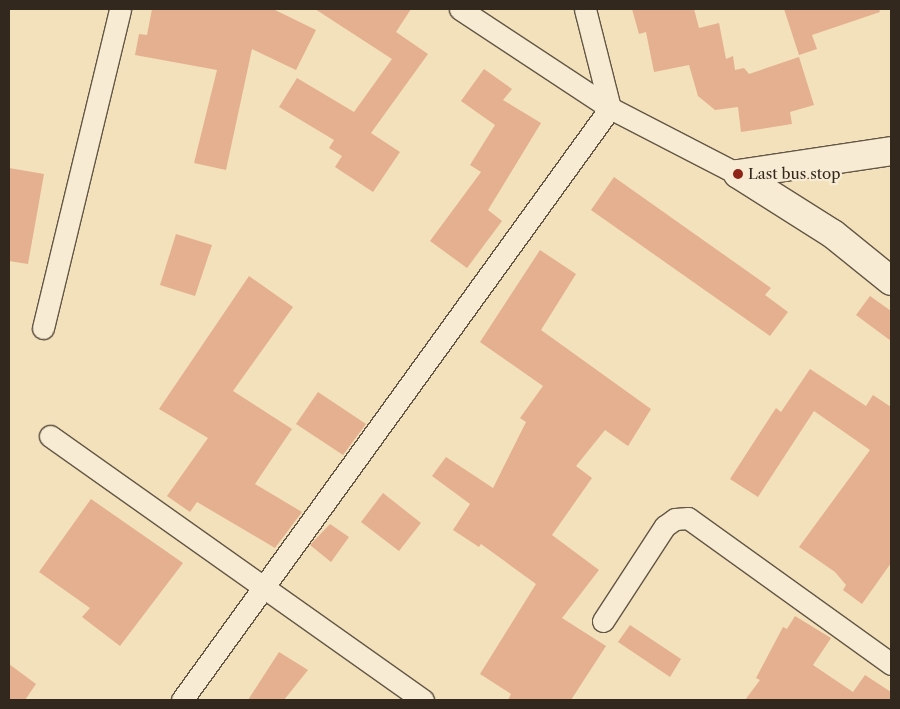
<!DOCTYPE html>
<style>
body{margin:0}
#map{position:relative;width:900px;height:709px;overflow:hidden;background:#f2e1bb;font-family:"Libre Caslon Text",serif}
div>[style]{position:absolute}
.building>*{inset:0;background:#e4b090}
.roads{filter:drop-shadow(1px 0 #635645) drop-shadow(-1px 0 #635645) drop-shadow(0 1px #635645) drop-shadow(0 -1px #635645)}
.street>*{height:21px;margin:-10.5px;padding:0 10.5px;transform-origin:10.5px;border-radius:10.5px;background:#f7ecd3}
.secondary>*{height:28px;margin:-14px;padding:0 14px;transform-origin:14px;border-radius:14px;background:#f7ecd3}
.dots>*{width:14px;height:14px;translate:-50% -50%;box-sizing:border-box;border:2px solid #f7ecd3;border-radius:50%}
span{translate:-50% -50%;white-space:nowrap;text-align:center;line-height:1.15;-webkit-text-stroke:4.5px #f7ecd3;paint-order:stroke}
.poi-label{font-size:15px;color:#33281e}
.left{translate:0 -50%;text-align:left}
.frame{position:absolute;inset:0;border:10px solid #33281e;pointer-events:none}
</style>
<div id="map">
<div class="building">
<div style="clip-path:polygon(152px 9px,273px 9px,316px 30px,296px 70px,252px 49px,226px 170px,194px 163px,217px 70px,135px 55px,139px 34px,147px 35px)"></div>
<div style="clip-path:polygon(315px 9px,411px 9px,396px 32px,428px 54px,371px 133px,400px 152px,373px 192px,335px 167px,342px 156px,329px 148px,334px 140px,279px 107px,297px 78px,354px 112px,392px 59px)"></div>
<div style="clip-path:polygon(632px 9px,694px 9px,699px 28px,719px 23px,726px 59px,733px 56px,735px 70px,744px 68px,749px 74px,799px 57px,814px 105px,790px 112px,792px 124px,741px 132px,738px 107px,715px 110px,698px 96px,689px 65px,654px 72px,646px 32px,639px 34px)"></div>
<div style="clip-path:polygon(784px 9px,879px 9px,880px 12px,812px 35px,817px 49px,799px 55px)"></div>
<div style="clip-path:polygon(484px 69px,512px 89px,503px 100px,541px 123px,488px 210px,502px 221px,467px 268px,430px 241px,481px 172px,470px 165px,495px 125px,461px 101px)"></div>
<div style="clip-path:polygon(9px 168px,44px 174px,28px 264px,9px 261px)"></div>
<div style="clip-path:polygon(614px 177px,771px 288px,765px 295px,788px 312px,770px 336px,591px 210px)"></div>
<div style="clip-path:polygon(176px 234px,212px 245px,195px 296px,160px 285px)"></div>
<div style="clip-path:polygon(540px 250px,576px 274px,541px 330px,651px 409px,628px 446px,605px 430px,576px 466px,592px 478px,552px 535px,599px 570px,562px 618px,606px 646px,571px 700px,508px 700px,511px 694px,480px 674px,536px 584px,481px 544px,479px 547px,453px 530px,470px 504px,432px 476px,446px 457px,493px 488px,526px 422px,520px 418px,543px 386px,480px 342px)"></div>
<div style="clip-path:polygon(249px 276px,293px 307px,233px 391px,292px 429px,255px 484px,302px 512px,275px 548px,197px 502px,190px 512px,167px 496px,208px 438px,159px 409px)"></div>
<div style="clip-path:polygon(870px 296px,891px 311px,891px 341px,856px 315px)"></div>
<div style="clip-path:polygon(810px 369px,866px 406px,873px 395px,891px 407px,891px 563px,862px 604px,843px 590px,846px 585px,835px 572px,799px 547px,870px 450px,814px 411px,758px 497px,730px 479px,776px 408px,781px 412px)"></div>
<div style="clip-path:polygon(318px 392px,366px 424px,343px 455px,296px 424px)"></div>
<div style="clip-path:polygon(383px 493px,421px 523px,399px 551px,361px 522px)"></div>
<div style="clip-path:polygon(91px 499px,183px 563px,120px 646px,82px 617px,90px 608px,39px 572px)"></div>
<div style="clip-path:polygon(330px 524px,349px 537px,331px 562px,310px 545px)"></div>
<div style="clip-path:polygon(795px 616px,831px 638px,813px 665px,853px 692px,865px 675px,891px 692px,891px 700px,745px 700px,760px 680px,756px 678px,783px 627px,787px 629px)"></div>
<div style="clip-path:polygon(630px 625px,681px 659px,670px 677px,618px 642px)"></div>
<div style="clip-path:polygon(279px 652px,308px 670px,284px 700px,248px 700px)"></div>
<div style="clip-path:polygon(9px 664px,36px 684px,25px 700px,9px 700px)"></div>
</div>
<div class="roads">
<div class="street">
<div style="left:460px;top:9px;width:180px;rotate:33.4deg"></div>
<div style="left:610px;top:108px;width:144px;rotate:27.3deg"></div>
<div style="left:43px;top:328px;width:328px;rotate:-76.4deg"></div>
<div style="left:50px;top:436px;width:457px;rotate:35.3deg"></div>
<div style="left:603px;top:621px;width:113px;rotate:-56.9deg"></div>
<div style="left:665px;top:526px;width:12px;rotate:-35deg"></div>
<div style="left:675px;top:519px;width:13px;rotate:-4deg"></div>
<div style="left:688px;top:518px;width:250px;rotate:35.7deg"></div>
<div style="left:182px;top:700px;width:731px;rotate:-54.13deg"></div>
<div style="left:610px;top:108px;width:102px;rotate:-104.2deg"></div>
</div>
<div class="secondary">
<div style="left:738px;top:174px;width:112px;rotate:32.3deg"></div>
<div style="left:833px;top:234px;width:75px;rotate:39deg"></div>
<div style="left:738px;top:174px;width:155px;rotate:-8.5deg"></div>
</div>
</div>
<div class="dots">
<div style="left:738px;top:174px;background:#8f2418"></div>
</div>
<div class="poi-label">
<span class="left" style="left:748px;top:174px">Last bus stop</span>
</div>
<div class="frame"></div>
</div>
